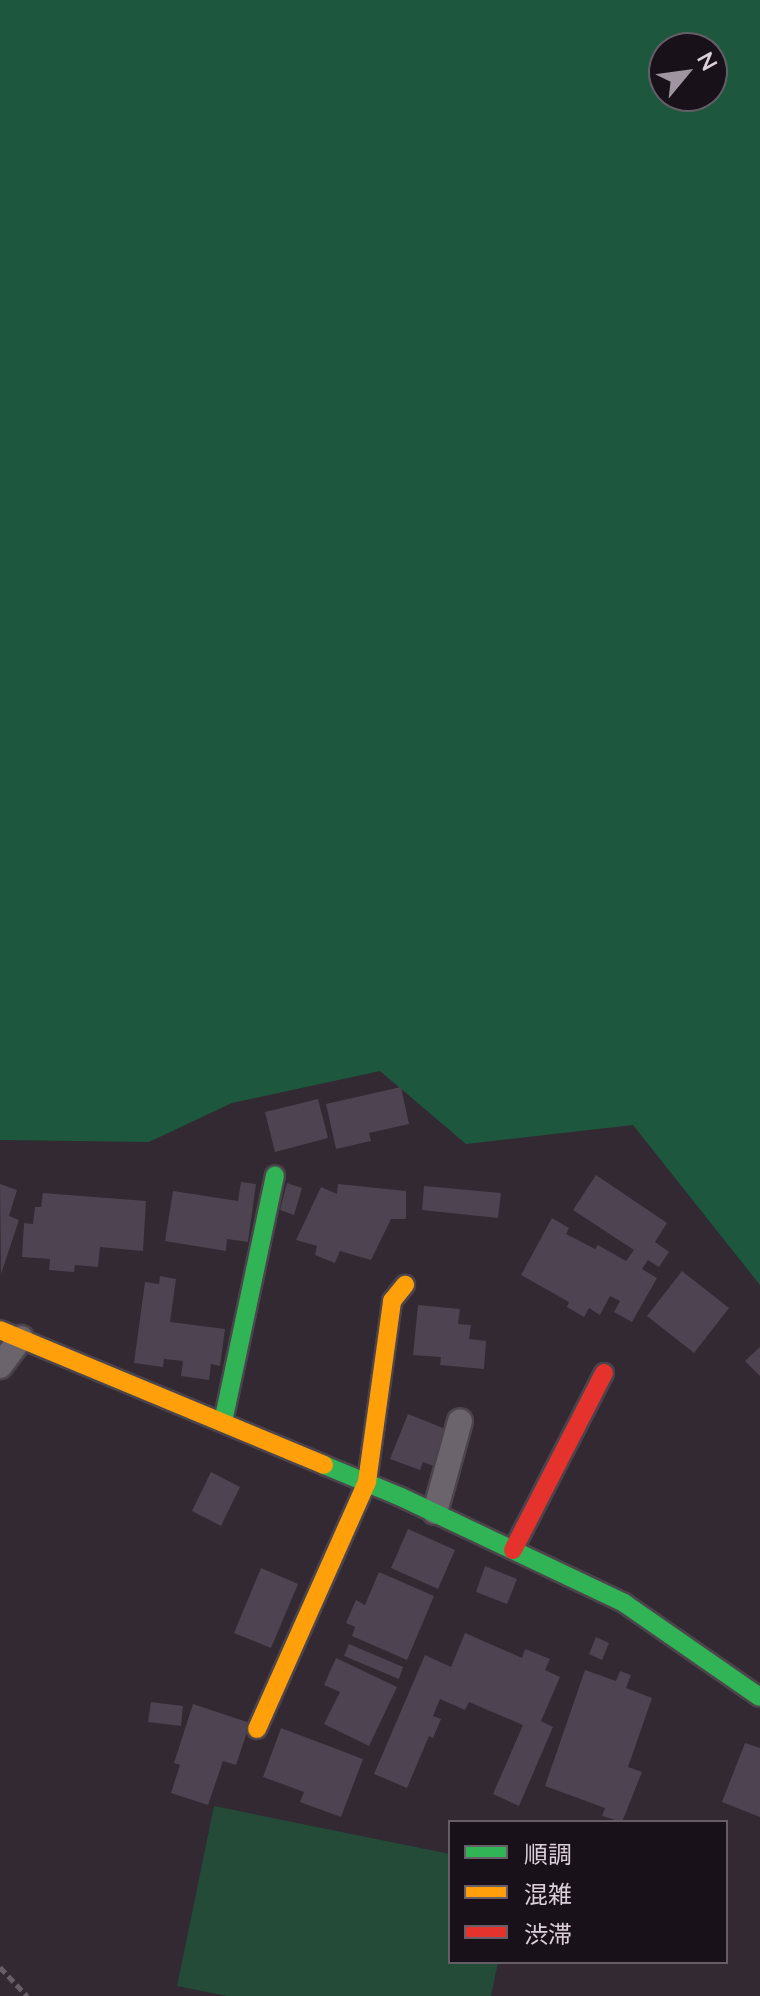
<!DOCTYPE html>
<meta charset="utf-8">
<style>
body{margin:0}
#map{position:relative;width:760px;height:1996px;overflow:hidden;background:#322933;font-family:Lato,"Noto Sans JP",sans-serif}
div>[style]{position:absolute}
.green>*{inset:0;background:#244b37}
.forest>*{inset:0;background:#1d573d}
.building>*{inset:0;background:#4e4350}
.path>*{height:5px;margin-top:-2.5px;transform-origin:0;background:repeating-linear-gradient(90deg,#665f67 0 8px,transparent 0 12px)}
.roads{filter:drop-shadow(2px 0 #4c444c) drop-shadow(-2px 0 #4c444c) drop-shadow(0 2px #4c444c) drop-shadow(0 -2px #4c444c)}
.street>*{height:24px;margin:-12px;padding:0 12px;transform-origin:12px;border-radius:12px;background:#6c646d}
.fast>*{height:18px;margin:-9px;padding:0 9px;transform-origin:9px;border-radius:9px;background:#30b455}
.slow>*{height:18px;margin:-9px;padding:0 9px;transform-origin:9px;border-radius:9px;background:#ff9f0a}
.jam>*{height:18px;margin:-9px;padding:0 9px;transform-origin:9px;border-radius:9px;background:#e5322d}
span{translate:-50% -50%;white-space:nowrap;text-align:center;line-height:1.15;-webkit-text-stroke:8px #181119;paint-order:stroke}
.legend{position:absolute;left:448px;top:1820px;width:280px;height:144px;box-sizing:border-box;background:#181119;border:2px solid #665d67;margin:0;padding:10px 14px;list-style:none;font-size:24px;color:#dacfdb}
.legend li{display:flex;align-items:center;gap:16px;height:40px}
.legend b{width:40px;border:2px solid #665d67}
.north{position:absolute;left:648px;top:32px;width:80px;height:80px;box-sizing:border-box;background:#181119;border:2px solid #665d67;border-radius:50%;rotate:61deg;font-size:22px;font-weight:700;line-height:32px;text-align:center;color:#dacfdb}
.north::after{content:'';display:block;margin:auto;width:28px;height:36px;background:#9f95a0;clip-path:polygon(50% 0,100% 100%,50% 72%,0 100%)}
</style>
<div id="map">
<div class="green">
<div style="clip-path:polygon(214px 1806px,450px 1854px,450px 1962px,498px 1962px,491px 1996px,227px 1996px,177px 1986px)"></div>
</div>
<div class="forest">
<div style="clip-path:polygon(evenodd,0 0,760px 0,760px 1285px,633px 1125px,466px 1144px,380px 1071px,232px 1103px,149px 1142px,0 1140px,0 0,664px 48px,712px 48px,712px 96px,664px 96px,664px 48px)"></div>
</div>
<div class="building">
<div style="clip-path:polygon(401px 1087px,409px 1124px,369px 1133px,371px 1141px,336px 1149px,326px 1104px)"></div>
<div style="clip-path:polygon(318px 1099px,328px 1138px,275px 1152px,265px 1112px)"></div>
<div style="clip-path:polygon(596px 1175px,667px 1223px,655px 1242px,669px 1252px,659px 1267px,648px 1260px,642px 1269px,657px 1278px,632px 1322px,614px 1312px,620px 1301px,610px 1296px,600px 1315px,589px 1308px,584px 1317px,567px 1307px,569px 1302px,521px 1275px,552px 1218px,569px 1228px,566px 1234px,595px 1249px,598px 1245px,626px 1261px,634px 1250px,573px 1210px)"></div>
<div style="clip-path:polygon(241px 1182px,256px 1184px,248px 1242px,227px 1239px,226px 1251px,165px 1241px,173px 1191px,238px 1201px)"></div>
<div style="clip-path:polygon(287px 1183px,302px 1188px,294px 1215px,280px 1210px)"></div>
<div style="clip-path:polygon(0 1184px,17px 1190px,9px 1216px,19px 1220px,1px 1274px)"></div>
<div style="clip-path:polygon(338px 1184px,406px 1191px,406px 1219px,391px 1219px,371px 1260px,340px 1251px,335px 1263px,315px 1255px,317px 1246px,296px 1240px,321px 1187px,337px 1194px)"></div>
<div style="clip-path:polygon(424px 1186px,501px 1193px,498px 1218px,422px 1210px)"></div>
<div style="clip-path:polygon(43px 1193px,146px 1201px,143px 1251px,100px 1247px,98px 1267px,75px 1265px,74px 1272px,49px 1270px,50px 1259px,22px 1257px,24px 1223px,33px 1224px,35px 1207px,41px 1207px)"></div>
<div style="clip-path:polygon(682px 1271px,729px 1308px,694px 1353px,647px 1316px)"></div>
<div style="clip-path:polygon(160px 1276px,176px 1279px,170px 1322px,225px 1329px,220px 1366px,211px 1364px,209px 1380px,181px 1376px,183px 1361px,164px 1359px,163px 1367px,134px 1363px,145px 1282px,159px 1284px)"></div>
<div style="clip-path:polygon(418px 1305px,460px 1309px,458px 1324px,471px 1325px,469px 1339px,486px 1341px,484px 1369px,440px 1365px,441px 1357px,413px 1355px)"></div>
<div style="clip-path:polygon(760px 1347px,760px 1376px,745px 1361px)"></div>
<div style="clip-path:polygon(408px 1414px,453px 1432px,439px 1468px,423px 1462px,420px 1470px,390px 1459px)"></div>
<div style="clip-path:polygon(211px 1472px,240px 1487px,221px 1526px,192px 1511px)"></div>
<div style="clip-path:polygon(408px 1529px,455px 1550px,438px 1589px,391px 1568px)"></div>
<div style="clip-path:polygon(485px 1566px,517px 1579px,507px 1604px,476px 1592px)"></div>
<div style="clip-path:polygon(261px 1568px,298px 1584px,271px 1648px,234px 1633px)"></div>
<div style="clip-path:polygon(379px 1572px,434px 1596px,407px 1660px,352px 1636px,355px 1627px,346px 1623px,356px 1600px,365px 1605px)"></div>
<div style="clip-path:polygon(465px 1633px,522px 1658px,525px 1649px,550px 1659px,545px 1670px,560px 1677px,541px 1721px,553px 1727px,519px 1806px,493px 1794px,523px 1725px,469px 1702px,465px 1710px,440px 1699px,433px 1716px,441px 1719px,433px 1738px,429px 1736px,407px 1788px,374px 1774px,425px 1655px,451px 1667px)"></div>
<div style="clip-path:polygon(596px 1637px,609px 1643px,602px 1660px,589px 1654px)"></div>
<div style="clip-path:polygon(349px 1644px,403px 1667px,399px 1679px,344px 1656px)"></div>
<div style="clip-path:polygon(336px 1658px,397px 1687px,369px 1746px,324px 1724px,340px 1692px,324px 1685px)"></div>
<div style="clip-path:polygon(585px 1670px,616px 1681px,620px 1671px,631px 1675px,626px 1688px,652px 1698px,628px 1767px,642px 1772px,622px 1822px,602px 1816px,605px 1808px,545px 1786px)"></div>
<div style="clip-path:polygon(151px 1702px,183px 1706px,181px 1726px,148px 1722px)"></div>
<div style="clip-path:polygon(193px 1704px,250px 1723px,236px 1765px,223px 1761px,208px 1805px,171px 1793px,180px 1765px,174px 1763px)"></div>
<div style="clip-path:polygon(281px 1728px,363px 1759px,341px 1817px,300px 1802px,304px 1792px,263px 1777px)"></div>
<div style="clip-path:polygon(745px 1743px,760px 1748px,760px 1817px,722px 1802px)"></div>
</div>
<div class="path">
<div style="left:0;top:1967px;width:40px;rotate:47deg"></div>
</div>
<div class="roads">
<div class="street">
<div style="left:0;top:1366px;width:35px;rotate:-53deg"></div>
<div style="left:435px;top:1512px;width:94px;rotate:-74.6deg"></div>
</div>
<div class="fast">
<div style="left:223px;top:1422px;width:252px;rotate:-78.1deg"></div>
<div style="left:324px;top:1465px;width:83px;rotate:22.6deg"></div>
<div style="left:401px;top:1497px;width:247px;rotate:25.4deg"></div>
<div style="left:624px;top:1603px;width:165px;rotate:34.7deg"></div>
</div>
<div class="slow">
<div style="left:0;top:1330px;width:351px;rotate:22.6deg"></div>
<div style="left:257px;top:1729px;width:270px;rotate:-66deg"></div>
<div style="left:367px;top:1482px;width:183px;rotate:-82.1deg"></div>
<div style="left:392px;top:1301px;width:21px;rotate:-51deg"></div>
</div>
<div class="jam">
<div style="left:513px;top:1550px;width:199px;rotate:-62.8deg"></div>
</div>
</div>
<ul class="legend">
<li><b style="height:10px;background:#30b455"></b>順調</li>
<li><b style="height:10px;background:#ff9f0a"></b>混雑</li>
<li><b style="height:10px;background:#e5322d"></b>渋滞</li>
</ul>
<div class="north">N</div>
</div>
